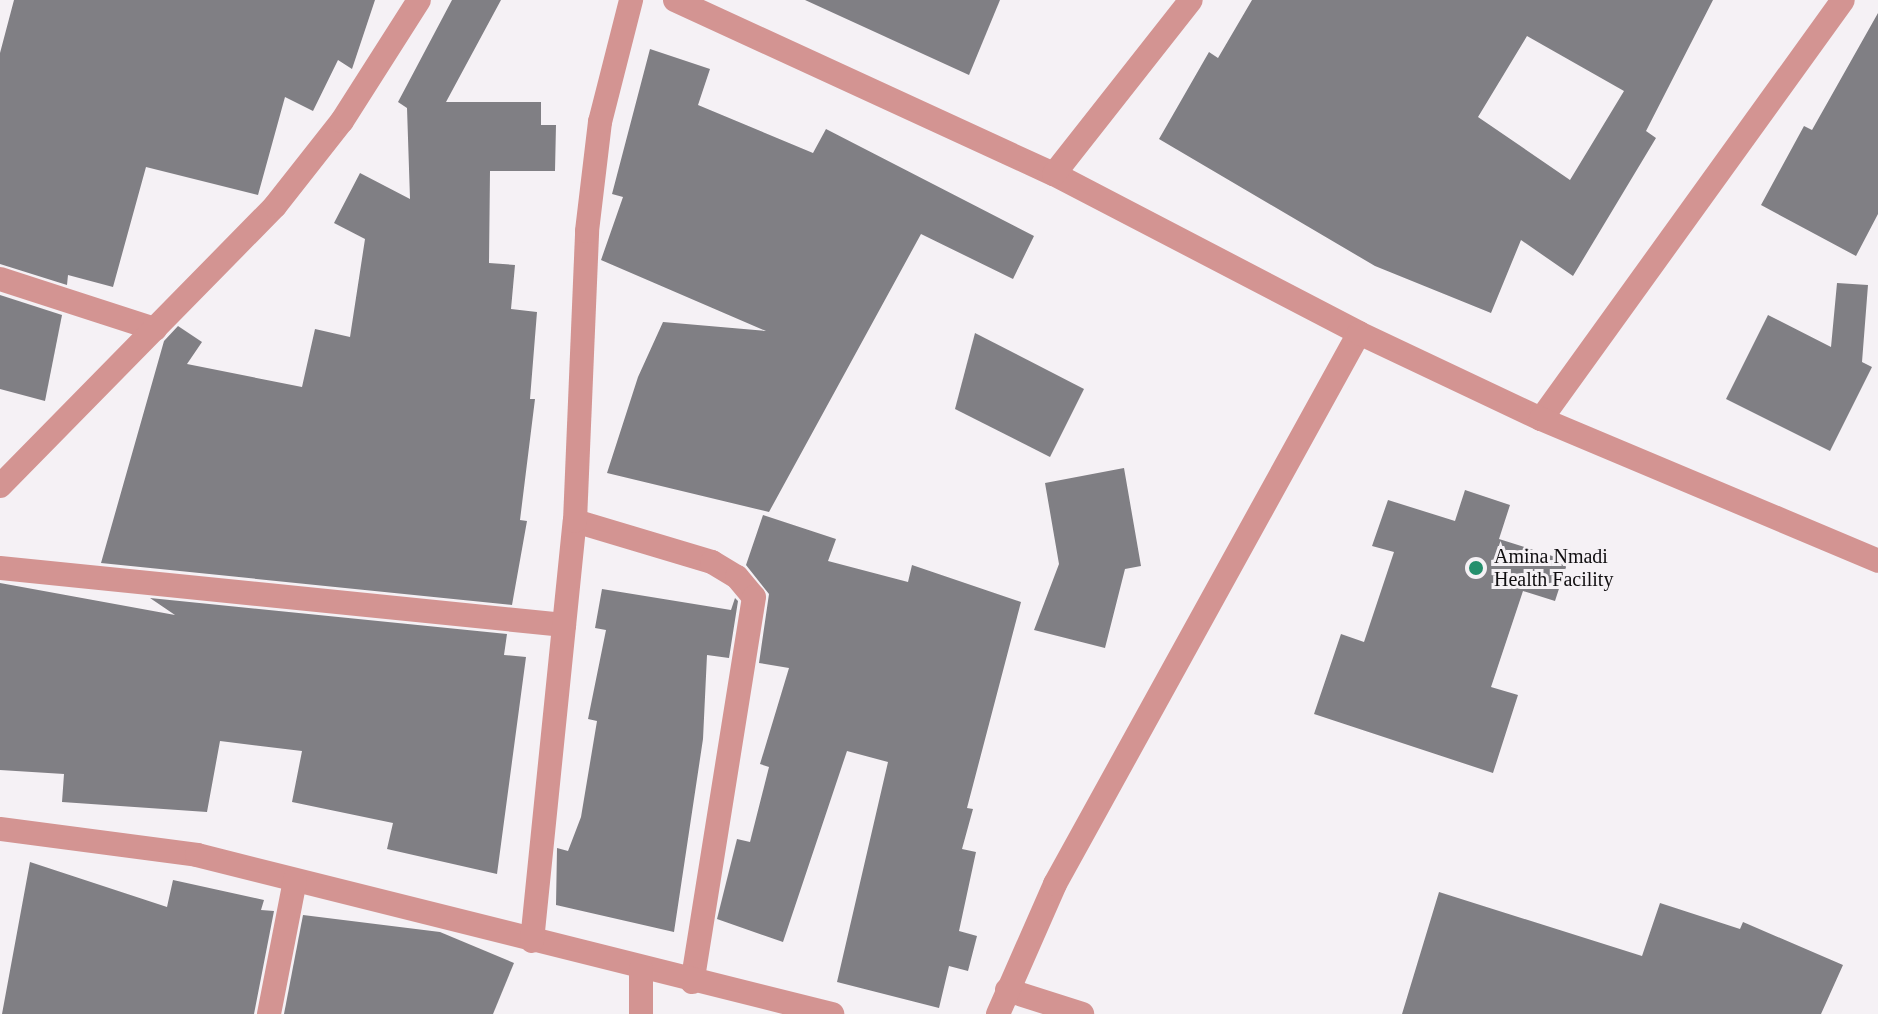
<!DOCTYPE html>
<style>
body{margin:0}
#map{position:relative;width:1878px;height:1014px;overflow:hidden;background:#f5f1f5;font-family:"Times New Roman",serif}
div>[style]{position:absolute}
.building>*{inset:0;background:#807f84}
.minor>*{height:24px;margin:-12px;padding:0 12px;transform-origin:12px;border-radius:12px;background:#d39492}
.dots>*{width:22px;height:22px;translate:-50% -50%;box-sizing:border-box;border:4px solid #f5f1f5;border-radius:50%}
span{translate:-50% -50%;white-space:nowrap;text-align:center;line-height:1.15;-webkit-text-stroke:6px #f5f1f5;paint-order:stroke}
.poi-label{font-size:20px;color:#100e10}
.left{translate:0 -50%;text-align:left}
</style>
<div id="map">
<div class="building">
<div style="clip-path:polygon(14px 0,375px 0,352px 69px,338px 60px,313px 111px,285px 97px,258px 195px,146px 167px,113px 287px,68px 275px,67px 285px,0 264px,0 53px)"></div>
<div style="clip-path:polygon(452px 0,501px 0,446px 102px,541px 102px,541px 125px,556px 125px,555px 171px,490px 171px,489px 263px,515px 265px,511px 309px,537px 312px,530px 399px,535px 399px,520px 520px,527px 521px,512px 605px,101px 563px,164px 341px,178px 326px,202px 342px,187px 364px,302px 387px,315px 329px,350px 337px,365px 239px,334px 223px,360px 173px,410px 199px,407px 108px,398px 102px)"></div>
<div style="clip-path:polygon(805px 0,1000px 0,969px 75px)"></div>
<div style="clip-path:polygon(evenodd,1252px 0,1713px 0,1646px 131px,1656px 138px,1573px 276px,1521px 240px,1491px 313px,1375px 266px,1159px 139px,1209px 52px,1218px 58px,1252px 0,1527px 36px,1624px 91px,1570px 180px,1478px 117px,1527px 36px)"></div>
<div style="clip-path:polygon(1878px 13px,1878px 214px,1856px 256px,1761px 205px,1804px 126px,1812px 130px)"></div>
<div style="clip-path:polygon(650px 49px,710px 69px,698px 105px,813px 153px,826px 129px,1034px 236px,1013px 279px,921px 234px,769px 512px,607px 473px,638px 377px,663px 322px,766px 331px,601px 260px,623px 197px,612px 194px)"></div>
<div style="clip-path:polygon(1837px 283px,1868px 285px,1862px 362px,1872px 367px,1830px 451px,1726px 399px,1768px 315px,1831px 347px)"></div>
<div style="clip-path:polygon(0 295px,62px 315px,45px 401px,0 389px)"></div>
<div style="clip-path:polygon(975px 333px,1084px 389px,1050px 457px,955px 409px)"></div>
<div style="clip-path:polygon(1124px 468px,1141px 566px,1125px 569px,1105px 648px,1034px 630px,1059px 564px,1045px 483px)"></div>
<div style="clip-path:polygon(1465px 490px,1510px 505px,1499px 539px,1568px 561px,1555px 601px,1523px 591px,1491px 687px,1518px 695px,1493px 773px,1314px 714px,1341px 634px,1364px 642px,1394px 552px,1372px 546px,1388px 500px,1455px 521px)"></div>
<div style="clip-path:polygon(763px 515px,836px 539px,828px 561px,908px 582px,912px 565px,1021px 602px,967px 808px,973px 809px,962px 849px,976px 852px,959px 931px,977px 936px,968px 971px,949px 966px,939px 1008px,837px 982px,888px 762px,847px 751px,783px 942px,717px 919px,737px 839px,750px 842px,769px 767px,760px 764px,789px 668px,759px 663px,769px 594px,746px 565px)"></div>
<div style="clip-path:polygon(0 583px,175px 615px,150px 598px,507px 634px,504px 655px,526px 657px,497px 874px,387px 849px,393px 823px,292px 802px,302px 751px,220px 741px,207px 812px,62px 802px,64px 774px,0 770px)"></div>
<div style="clip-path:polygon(602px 589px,731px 610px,735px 598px,738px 601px,729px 658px,707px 655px,703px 739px,674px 932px,556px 905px,557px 848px,568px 851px,581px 817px,597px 721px,588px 719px,606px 630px,595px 628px)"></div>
<div style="clip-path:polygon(30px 862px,167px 907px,173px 880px,264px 900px,261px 910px,274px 911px,254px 1014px,2px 1014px)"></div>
<div style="clip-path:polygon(1439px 892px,1642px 956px,1660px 903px,1740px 929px,1743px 922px,1843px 965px,1821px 1014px,1402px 1014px)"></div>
<div style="clip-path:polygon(303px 915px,440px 932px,514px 963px,493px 1014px,284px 1014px)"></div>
</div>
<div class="minor">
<div style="left:675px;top:0;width:417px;rotate:24.7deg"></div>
<div style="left:1054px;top:174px;width:344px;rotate:27.5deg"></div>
<div style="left:1054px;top:174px;width:221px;rotate:-51.8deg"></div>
<div style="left:0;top:279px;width:163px;rotate:17.9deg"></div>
<div style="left:1541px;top:419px;width:516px;rotate:-54.22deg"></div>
<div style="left:0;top:486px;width:392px;rotate:-45.5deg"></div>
<div style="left:275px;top:206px;width:108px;rotate:-51.8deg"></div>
<div style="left:342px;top:121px;width:143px;rotate:-57.5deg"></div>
<div style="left:575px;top:521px;width:143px;rotate:16.7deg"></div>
<div style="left:712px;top:562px;width:29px;rotate:31deg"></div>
<div style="left:737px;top:577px;width:26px;rotate:50deg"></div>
<div style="left:754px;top:597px;width:390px;rotate:99.1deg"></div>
<div style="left:0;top:568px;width:567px;rotate:5.77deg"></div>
<div style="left:0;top:829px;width:199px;rotate:7.5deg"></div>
<div style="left:197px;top:855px;width:655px;rotate:14.06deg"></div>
<div style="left:532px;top:941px;width:422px;rotate:-84.2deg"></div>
<div style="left:575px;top:521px;width:290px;rotate:-87.6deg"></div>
<div style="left:587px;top:231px;width:110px;rotate:-83.2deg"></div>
<div style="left:600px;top:122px;width:126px;rotate:-75.7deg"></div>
<div style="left:1007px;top:990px;width:79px;rotate:17.7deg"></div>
<div style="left:269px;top:1014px;width:136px;rotate:-79deg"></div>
<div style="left:641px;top:1014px;width:45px;rotate:-90deg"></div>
<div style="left:998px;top:1014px;width:142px;rotate:-66.3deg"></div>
<div style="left:1055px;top:884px;width:629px;rotate:-61.11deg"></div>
<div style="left:1359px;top:333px;width:201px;rotate:25.3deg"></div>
<div style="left:1541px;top:419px;width:366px;rotate:22.8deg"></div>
</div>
<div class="dots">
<div style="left:1476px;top:568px;background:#258f6d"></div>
</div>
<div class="poi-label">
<span class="left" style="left:1494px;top:568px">Amina Nmadi<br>Health Facility</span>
</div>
</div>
